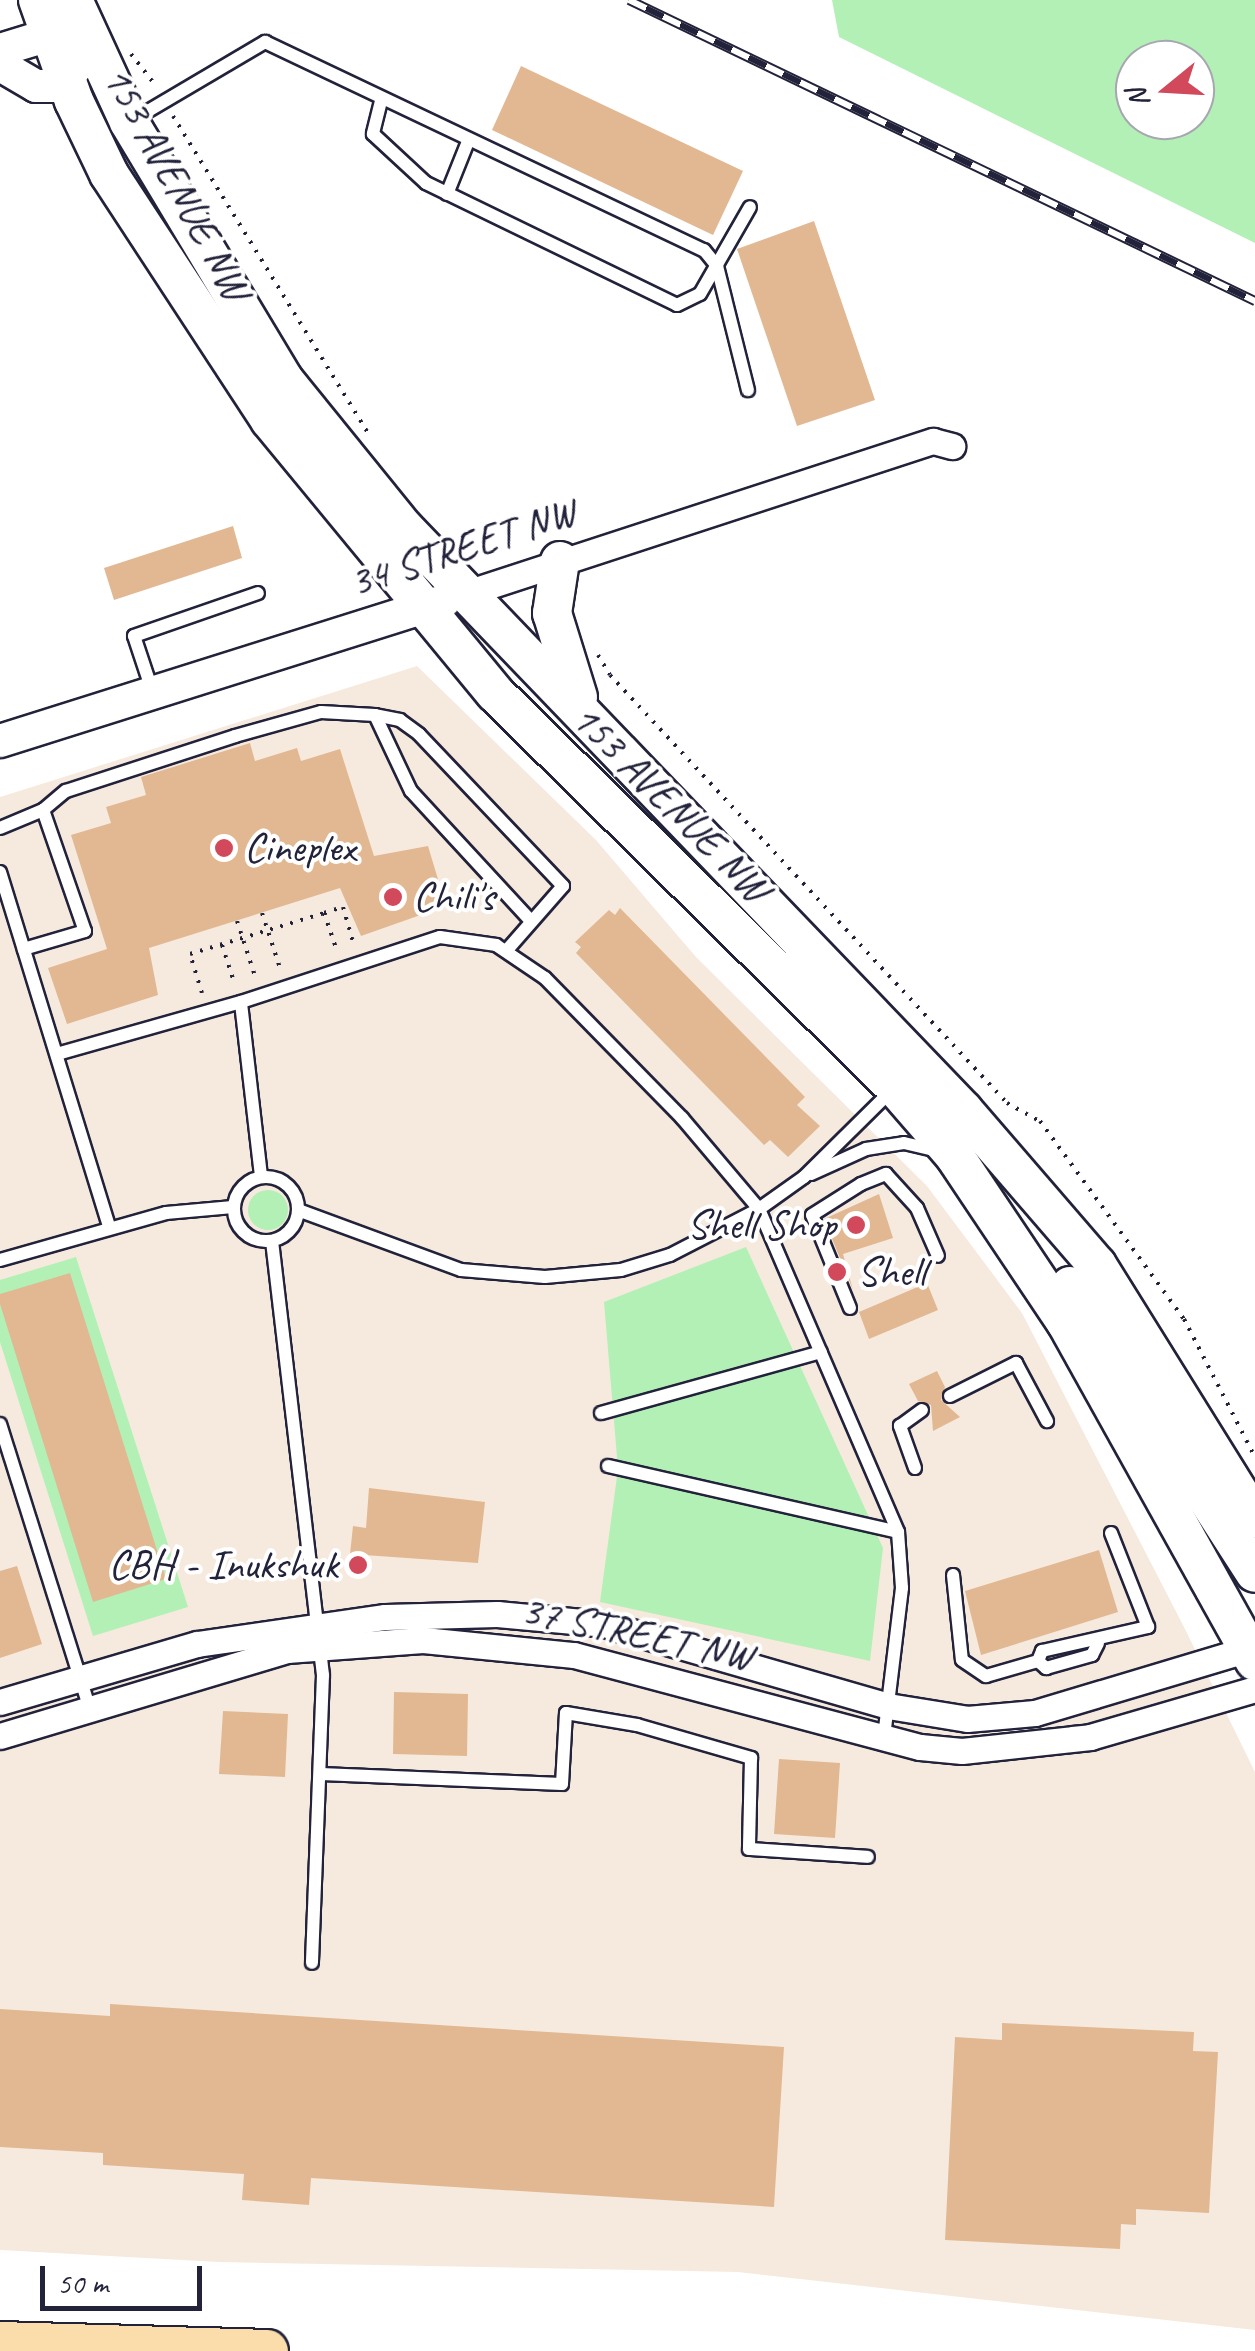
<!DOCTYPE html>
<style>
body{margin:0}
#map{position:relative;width:1255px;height:2351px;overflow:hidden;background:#fff;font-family:Caveat,sans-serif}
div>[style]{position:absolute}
.built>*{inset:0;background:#f6eade}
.green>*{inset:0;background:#b3f0b6}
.round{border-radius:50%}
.building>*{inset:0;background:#e2b892}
.path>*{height:4px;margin-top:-2px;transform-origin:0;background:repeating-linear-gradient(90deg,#22223b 0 2.5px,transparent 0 10.5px)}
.roads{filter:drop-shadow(2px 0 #22223b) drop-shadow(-2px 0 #22223b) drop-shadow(0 2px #22223b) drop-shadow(0 -2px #22223b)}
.service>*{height:12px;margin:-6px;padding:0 6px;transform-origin:6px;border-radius:6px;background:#fff}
.service>.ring{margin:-6px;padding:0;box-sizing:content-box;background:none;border:12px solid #fff;border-radius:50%}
.minor>*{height:25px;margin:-12.5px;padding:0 12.5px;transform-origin:12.5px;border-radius:12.5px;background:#fff}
.tertiary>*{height:32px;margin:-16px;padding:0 16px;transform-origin:16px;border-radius:16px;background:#fff}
.secondary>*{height:38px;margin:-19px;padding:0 19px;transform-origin:19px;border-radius:19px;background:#fff}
.primary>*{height:42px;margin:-21px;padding:0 21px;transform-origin:21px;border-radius:21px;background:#faddab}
.rail>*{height:10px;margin-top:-5px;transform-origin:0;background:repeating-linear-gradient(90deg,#fff 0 19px,#22223b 0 38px);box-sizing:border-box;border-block:2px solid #22223b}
.dots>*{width:28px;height:28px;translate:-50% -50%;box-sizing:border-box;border:5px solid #fff;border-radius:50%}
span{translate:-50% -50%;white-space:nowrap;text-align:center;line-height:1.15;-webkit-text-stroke:8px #fff;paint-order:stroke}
.street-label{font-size:42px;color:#22223b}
.poi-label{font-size:42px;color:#22223b}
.left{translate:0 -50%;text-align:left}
.right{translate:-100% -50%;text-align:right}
.north{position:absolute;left:1115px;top:40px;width:100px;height:100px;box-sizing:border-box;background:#fff;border:2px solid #a7a7b1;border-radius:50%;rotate:252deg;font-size:28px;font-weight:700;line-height:40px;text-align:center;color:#22223b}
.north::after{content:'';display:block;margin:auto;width:35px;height:45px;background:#d1495b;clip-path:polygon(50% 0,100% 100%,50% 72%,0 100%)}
.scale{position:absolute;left:40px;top:2266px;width:162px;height:45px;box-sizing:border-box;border:5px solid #22223b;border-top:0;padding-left:12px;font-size:30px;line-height:35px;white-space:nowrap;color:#22223b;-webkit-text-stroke:8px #fff;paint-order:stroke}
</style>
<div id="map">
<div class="built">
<div style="clip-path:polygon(417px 666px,596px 840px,696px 957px,927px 1186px,1022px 1313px,1184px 1627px,1255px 1772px,1255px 2330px,738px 2272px,218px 2262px,0 2250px,0 797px)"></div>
</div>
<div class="green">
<div style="clip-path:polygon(evenodd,832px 0,1255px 0,1255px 243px,839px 37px,832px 0,1135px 60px,1195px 60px,1195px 120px,1135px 120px,1135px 60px)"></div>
<div class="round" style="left:248px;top:1190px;width:40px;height:40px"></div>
<div style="clip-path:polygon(746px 1247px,883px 1548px,870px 1661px,600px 1602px,618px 1469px,604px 1302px)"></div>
<div style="clip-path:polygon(76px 1257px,188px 1607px,93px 1636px,0 1342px,0 1280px)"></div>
</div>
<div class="building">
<div style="clip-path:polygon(521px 66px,743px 171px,713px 235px,492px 130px)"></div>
<div style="clip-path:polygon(814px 221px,875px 400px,797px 426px,737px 249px)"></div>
<div style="clip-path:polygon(233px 526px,242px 558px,114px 600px,104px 568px)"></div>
<div style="clip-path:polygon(250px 743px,255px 761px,297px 748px,301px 761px,340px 749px,374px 856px,428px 846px,446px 906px,361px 936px,340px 888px,149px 948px,158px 995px,67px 1024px,48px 968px,107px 949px,71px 835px,111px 823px,106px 807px,146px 795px,141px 777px)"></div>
<div style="clip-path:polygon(620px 908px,805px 1097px,797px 1105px,820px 1126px,788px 1157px,770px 1140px,764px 1145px,576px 953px,581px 947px,575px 942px,609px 910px,615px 915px)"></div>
<div style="clip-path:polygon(879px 1194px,893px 1238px,843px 1254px,853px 1290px,824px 1219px)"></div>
<div style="clip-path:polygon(70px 1273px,166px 1579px,93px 1602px,0 1304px,0 1294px)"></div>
<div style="clip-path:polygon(927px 1283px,938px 1310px,869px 1339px,859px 1312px)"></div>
<div style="clip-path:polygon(937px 1371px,945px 1387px,941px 1400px,960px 1417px,933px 1431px,931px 1405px,918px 1401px,909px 1384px)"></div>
<div style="clip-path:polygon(369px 1488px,485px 1502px,478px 1563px,350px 1554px,353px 1526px,366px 1528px)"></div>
<div style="clip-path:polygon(1099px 1550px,1118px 1612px,981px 1655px,965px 1591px)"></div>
<div style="clip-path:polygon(17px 1566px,42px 1644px,0 1658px,0 1571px)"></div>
<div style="clip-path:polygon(394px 1692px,468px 1694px,467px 1756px,393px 1754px)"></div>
<div style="clip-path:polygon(223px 1711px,288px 1714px,285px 1777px,219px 1774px)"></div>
<div style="clip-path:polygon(779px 1759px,840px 1763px,835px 1838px,774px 1834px)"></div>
<div style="clip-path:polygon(110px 2004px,784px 2047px,774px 2207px,311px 2178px,309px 2205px,242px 2200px,244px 2174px,103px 2165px,103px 2153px,0 2147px,0 2009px,110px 2016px)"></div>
<div style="clip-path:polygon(1002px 2023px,1194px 2032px,1193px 2051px,1218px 2052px,1209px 2213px,1136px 2209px,1136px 2225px,1121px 2224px,1120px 2249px,945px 2240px,955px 2037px,1002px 2040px)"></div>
</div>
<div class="path">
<div style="left:131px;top:54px;width:41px;rotate:52deg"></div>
<div style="left:173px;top:116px;width:376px;rotate:58.4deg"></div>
<div style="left:598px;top:655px;width:23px;rotate:59deg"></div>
<div style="left:610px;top:675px;width:584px;rotate:47.15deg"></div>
<div style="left:1007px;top:1103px;width:38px;rotate:29deg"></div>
<div style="left:1040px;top:1121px;width:245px;rotate:54deg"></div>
<div style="left:1184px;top:1319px;width:155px;rotate:62.8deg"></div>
<div style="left:262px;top:913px;width:58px;rotate:71.9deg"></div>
<div style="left:324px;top:913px;width:20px;rotate:-18deg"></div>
<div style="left:343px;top:907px;width:40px;rotate:74deg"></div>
<div style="left:237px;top:921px;width:58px;rotate:71.9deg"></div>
<div style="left:222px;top:945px;width:40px;rotate:72deg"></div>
<div style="left:202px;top:993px;width:41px;rotate:-107.1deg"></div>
<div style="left:190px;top:954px;width:140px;rotate:-17deg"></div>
<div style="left:324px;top:913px;width:39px;rotate:71deg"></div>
</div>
<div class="roads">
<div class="service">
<div style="left:381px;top:101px;width:34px;rotate:104deg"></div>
<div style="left:373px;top:134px;width:72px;rotate:42.8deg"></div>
<div style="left:426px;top:183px;width:279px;rotate:25.9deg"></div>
<div style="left:677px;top:305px;width:25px;rotate:-26deg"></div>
<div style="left:700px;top:294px;width:100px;rotate:-60.1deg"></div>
<div style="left:131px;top:121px;width:156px;rotate:-30.5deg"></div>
<div style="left:265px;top:42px;width:486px;rotate:25.4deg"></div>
<div style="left:704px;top:250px;width:21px;rotate:51deg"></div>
<div style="left:717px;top:266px;width:128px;rotate:76deg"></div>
<div style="left:447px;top:194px;width:59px;rotate:-68.2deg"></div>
<div style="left:152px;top:690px;width:57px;rotate:-108.4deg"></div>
<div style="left:134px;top:636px;width:131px;rotate:-19.1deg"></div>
<div style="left:43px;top:810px;width:30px;rotate:-40deg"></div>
<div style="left:66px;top:791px;width:178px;rotate:-18deg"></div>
<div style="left:235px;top:736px;width:89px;rotate:-15.6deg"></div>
<div style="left:321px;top:712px;width:54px;rotate:3.2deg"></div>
<div style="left:0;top:828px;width:47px;rotate:-22.7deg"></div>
<div style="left:43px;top:810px;width:128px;rotate:70.9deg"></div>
<div style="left:85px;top:931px;width:64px;rotate:163.6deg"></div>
<div style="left:0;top:872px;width:371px;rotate:72.9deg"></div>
<div style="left:507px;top:950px;width:85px;rotate:-48.8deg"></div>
<div style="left:563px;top:886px;width:209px;rotate:-133.5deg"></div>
<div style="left:419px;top:734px;width:24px;rotate:-144deg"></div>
<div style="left:400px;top:720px;width:25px;rotate:-169deg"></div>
<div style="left:375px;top:715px;width:84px;rotate:64.7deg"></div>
<div style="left:411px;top:791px;width:174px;rotate:47.3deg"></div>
<div style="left:57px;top:1054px;width:191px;rotate:-15.8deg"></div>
<div style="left:811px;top:1174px;width:60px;rotate:-24.4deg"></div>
<div style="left:866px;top:1149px;width:38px;rotate:-9deg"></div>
<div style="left:904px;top:1143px;width:36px;rotate:13deg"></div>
<div style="left:261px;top:1176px;width:175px;rotate:-96.6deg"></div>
<div style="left:241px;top:1002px;width:209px;rotate:-18.1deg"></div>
<div style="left:440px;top:937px;width:57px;rotate:8.1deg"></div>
<div style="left:496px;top:945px;width:59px;rotate:34deg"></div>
<div style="left:545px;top:978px;width:196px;rotate:45.6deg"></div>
<div style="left:682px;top:1118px;width:119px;rotate:49.8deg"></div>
<div style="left:759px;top:1209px;width:352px;rotate:66.7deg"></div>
<div style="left:898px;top:1532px;width:56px;rotate:85.9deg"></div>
<div style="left:902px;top:1588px;width:149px;rotate:96.9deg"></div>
<div class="ring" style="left:234px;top:1177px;width:52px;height:52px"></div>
<div style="left:298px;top:1210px;width:174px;rotate:20.2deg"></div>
<div style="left:461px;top:1270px;width:84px;rotate:4.8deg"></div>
<div style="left:545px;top:1277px;width:76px;rotate:-5.3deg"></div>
<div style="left:621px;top:1270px;width:51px;rotate:-17deg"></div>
<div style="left:670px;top:1255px;width:100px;rotate:-27.3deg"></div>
<div style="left:759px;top:1209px;width:55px;rotate:-35.4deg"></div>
<div style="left:804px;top:1177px;width:127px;rotate:-44.7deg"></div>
<div style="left:272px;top:1241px;width:437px;rotate:83.3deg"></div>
<div style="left:323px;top:1675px;width:288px;rotate:92.2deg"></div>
<div style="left:0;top:1260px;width:173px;rotate:-15.8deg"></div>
<div style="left:166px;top:1213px;width:67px;rotate:-5.1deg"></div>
<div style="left:850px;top:1308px;width:100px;rotate:-112.2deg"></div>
<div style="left:812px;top:1215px;width:58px;rotate:-32.3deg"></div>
<div style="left:861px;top:1184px;width:27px;rotate:-22deg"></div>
<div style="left:886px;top:1174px;width:46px;rotate:47.6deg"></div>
<div style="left:917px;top:1208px;width:52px;rotate:66.4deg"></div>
<div style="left:950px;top:1396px;width:74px;rotate:-26.6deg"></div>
<div style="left:1016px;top:1363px;width:66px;rotate:61.9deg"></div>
<div style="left:601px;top:1413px;width:228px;rotate:-15.5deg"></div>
<div style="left:0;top:1424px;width:297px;rotate:72.5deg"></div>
<div style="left:608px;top:1466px;width:297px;rotate:12.8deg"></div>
<div style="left:915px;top:1468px;width:45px;rotate:-109.7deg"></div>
<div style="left:900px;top:1426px;width:27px;rotate:-36deg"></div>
<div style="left:953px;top:1575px;width:85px;rotate:84deg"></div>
<div style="left:962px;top:1660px;width:29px;rotate:34deg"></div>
<div style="left:986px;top:1676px;width:54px;rotate:-16.1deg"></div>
<div style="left:1038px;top:1661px;width:11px;rotate:-68deg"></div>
<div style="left:1042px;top:1651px;width:109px;rotate:-12.8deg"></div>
<div style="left:1148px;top:1627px;width:101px;rotate:-111.5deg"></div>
<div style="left:1038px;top:1661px;width:11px;rotate:41deg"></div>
<div style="left:1046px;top:1668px;width:48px;rotate:-15.8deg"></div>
<div style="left:1092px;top:1655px;width:13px;rotate:-63deg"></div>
<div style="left:321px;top:1774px;width:241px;rotate:2.4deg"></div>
<div style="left:562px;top:1784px;width:71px;rotate:-86.8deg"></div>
<div style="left:566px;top:1713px;width:72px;rotate:9.6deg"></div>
<div style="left:637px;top:1725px;width:119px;rotate:16.1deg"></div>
<div style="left:751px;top:1758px;width:91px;rotate:91.3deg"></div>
<div style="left:749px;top:1849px;width:119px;rotate:3.8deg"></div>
</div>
<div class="minor">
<div style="left:467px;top:593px;width:490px;rotate:-18.1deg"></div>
<div style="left:933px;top:441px;width:20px;rotate:15deg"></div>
<div style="left:0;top:1702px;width:205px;rotate:-16.4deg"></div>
<div style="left:197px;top:1644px;width:190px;rotate:-8.2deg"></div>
<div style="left:385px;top:1617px;width:112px;rotate:-1.5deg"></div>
<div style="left:497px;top:1614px;width:107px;rotate:5.3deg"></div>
<div style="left:604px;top:1624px;width:296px;rotate:16.1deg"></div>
<div style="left:888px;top:1706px;width:80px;rotate:9.3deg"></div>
<div style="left:967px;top:1719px;width:68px;rotate:-5deg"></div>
<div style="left:1035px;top:1713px;width:223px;rotate:-16.7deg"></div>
<div style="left:0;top:1736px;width:300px;rotate:-16.7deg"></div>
<div style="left:287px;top:1650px;width:136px;rotate:-4.2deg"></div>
<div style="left:423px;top:1640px;width:152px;rotate:5.7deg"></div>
<div style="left:574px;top:1655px;width:358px;rotate:14.9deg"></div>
<div style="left:920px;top:1747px;width:42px;rotate:5.4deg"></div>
<div style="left:962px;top:1751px;width:129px;rotate:-6.2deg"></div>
<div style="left:1090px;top:1737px;width:172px;rotate:-16.2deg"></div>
</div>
<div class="tertiary">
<div style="left:0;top:50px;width:51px;rotate:-17deg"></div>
<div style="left:49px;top:35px;width:46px;rotate:15.3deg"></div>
<div style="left:93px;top:47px;width:51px;rotate:130.2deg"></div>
<div style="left:60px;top:86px;width:24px;rotate:180deg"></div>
<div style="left:36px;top:86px;width:42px;rotate:-149.7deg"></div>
<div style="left:0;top:741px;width:466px;rotate:-17.5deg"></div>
</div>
<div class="secondary">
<div style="left:38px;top:0;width:107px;rotate:70.4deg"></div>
<div style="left:74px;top:101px;width:81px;rotate:64.4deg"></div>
<div style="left:109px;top:174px;width:294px;rotate:56.8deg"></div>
<div style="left:270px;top:420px;width:354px;rotate:50.5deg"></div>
<div style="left:495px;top:693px;width:561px;rotate:44.57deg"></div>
<div style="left:895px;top:1087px;width:90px;rotate:49.1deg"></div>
<div style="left:954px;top:1155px;width:201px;rotate:56.2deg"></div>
<div style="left:1066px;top:1322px;width:388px;rotate:60.9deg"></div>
<div style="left:73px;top:0;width:134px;rotate:65.3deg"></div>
<div style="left:129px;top:122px;width:301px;rotate:59deg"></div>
<div style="left:284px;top:380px;width:191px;rotate:51deg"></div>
<div style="left:404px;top:528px;width:808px;rotate:46.15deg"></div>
<div style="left:964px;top:1111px;width:203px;rotate:49.2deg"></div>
<div style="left:1097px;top:1265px;width:299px;rotate:58.1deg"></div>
<div style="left:560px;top:561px;width:53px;rotate:98.7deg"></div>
<div style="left:552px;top:613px;width:88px;rotate:72.8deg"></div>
<div style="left:1070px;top:1286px;width:341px;rotate:57.2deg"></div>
</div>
<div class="primary">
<div style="left:0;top:2343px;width:267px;rotate:1.7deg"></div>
</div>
</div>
<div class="rail">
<div style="left:629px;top:0;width:695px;rotate:25.68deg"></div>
</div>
<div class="dots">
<div style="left:224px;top:848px;background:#d1495b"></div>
<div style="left:393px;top:897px;background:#d1495b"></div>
<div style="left:856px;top:1225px;background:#d1495b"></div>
<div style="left:837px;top:1272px;background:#d1495b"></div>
<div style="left:358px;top:1565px;background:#d1495b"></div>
</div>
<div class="street-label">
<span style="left:176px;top:183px;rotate:61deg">153 AVENUE NW</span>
<span style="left:463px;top:548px;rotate:-18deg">34 STREET NW</span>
<span style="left:670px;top:803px;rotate:45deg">153 AVENUE NW</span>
<span style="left:637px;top:1634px;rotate:12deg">37 STREET NW</span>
</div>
<div class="poi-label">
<span class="left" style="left:244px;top:848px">Cineplex</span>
<span class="left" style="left:413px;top:897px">Chili's</span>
<span class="right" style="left:836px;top:1225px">Shell Shop</span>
<span class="left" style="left:857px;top:1272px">Shell</span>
<span class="right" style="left:338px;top:1565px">CBH - Inukshuk</span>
</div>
<div class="north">N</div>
<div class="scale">50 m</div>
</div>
